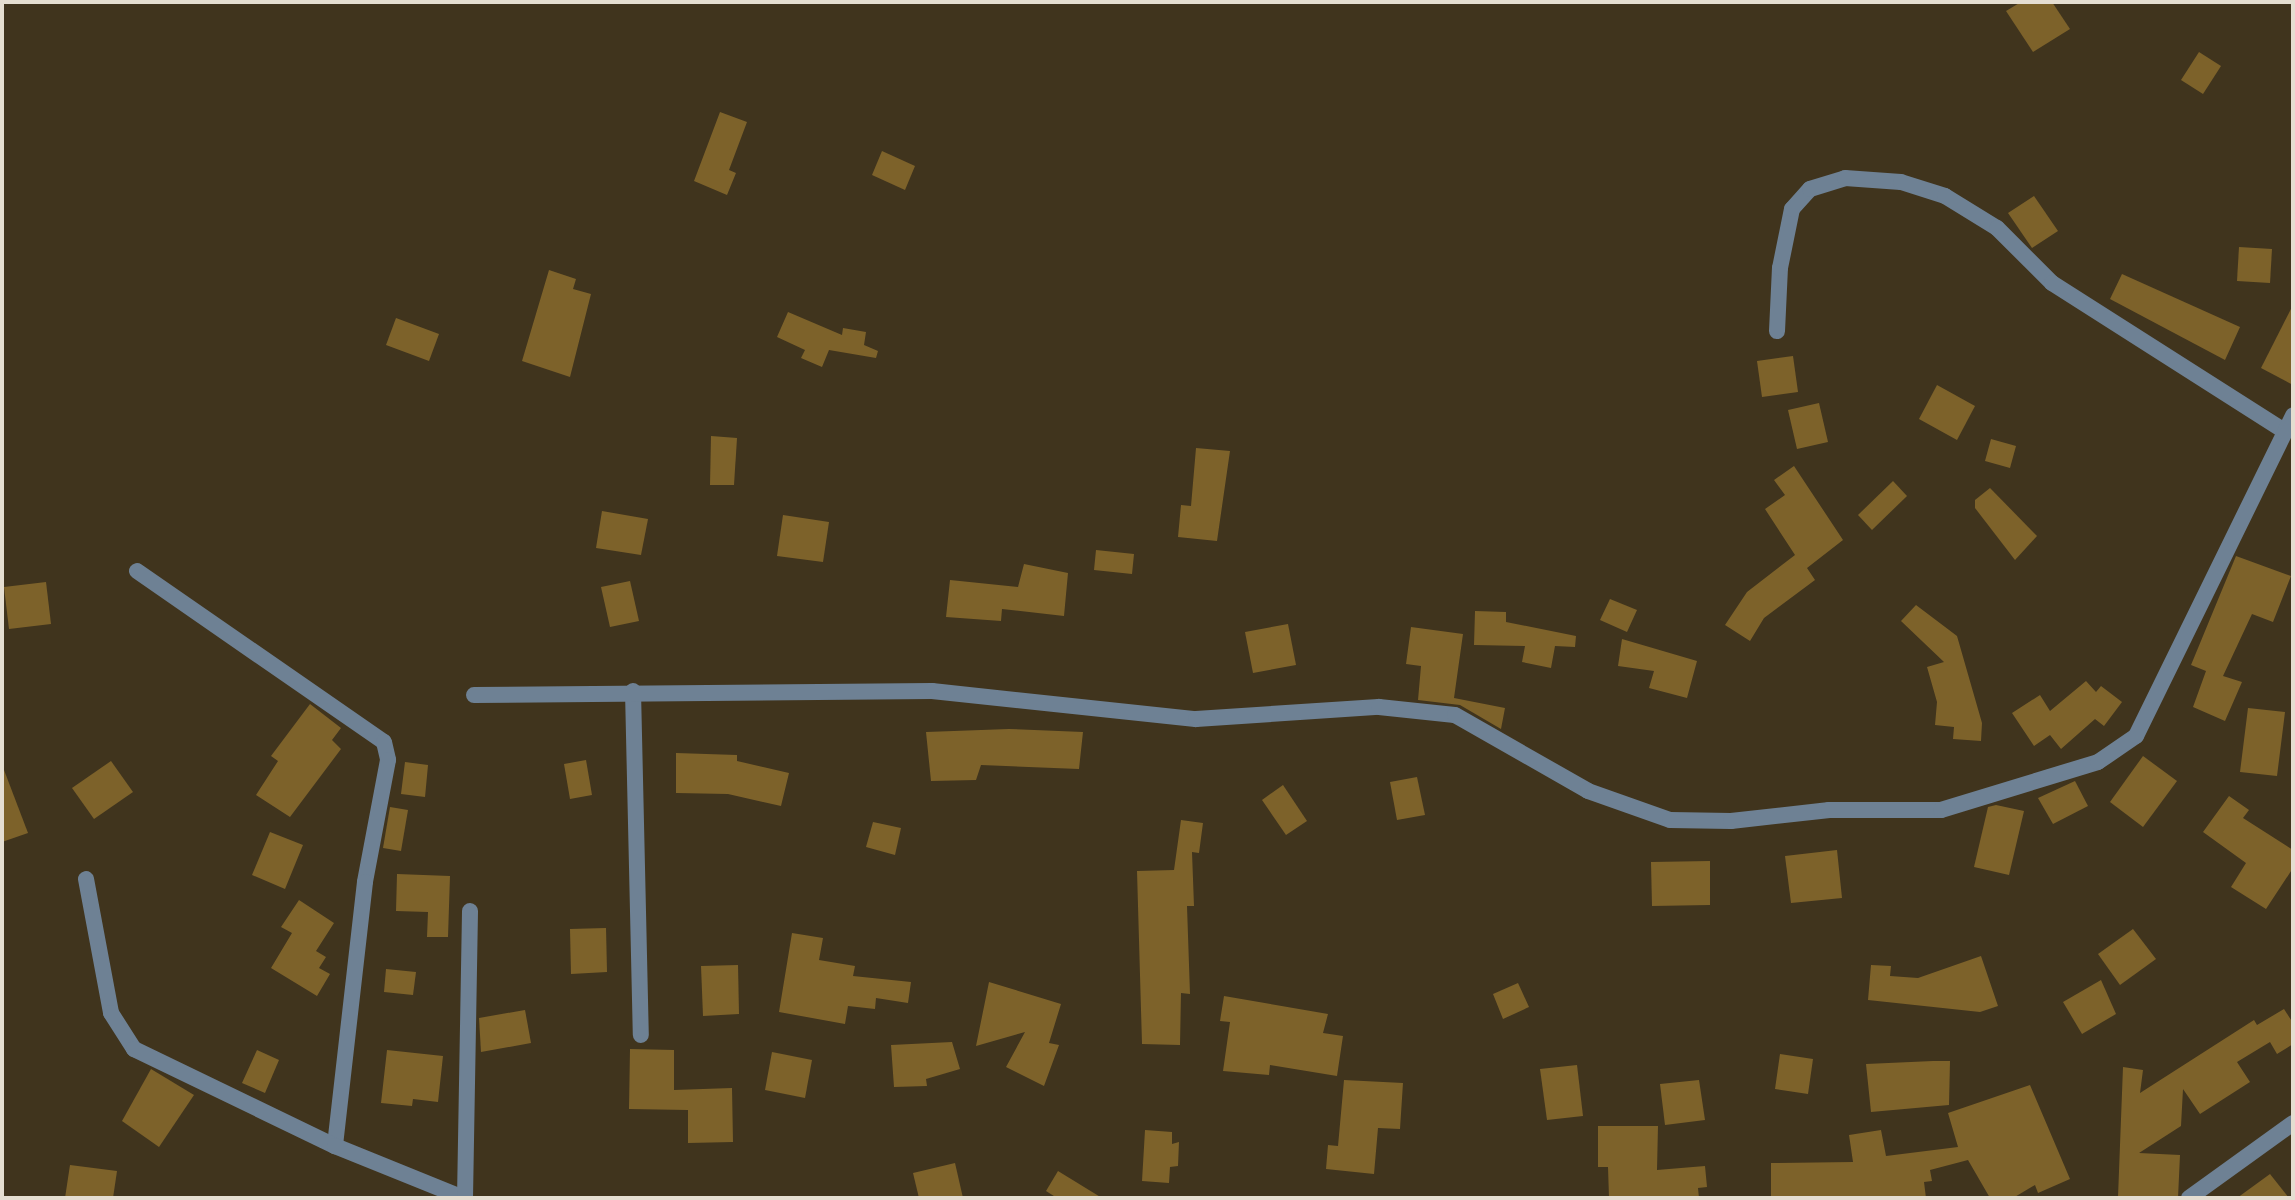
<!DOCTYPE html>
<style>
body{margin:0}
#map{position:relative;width:2295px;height:1200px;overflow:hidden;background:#40341d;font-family:"Public Sans",sans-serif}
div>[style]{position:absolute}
.building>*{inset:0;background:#7d622a}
.minor>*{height:16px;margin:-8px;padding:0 8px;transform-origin:8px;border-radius:8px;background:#6e8194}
span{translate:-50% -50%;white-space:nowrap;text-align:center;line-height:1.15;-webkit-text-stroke:6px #221d13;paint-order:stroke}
.frame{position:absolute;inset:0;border:4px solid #e5ded1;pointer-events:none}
</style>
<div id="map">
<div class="building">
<div style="clip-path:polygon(2021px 2px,2052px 2px,2070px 29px,2033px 52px,2006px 11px)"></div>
<div style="clip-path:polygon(2199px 52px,2221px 66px,2203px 94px,2181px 80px)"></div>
<div style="clip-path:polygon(720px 112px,747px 122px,729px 170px,736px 173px,727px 195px,694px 181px)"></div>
<div style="clip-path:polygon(882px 151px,915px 166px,905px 190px,872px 175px)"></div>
<div style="clip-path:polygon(2034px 196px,2058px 231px,2032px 248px,2008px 213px)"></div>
<div style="clip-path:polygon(2239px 247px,2272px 249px,2270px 283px,2237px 281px)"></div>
<div style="clip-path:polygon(549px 270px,576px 279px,573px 289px,591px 294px,570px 377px,522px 361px)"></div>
<div style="clip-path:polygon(2122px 274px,2240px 327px,2225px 360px,2110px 299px)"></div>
<div style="clip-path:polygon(2293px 305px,2293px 385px,2261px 368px)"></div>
<div style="clip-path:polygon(788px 312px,842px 335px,843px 328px,866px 332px,864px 345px,878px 351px,876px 358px,829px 350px,822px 367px,801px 358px,805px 350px,777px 337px)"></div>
<div style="clip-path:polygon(396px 318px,439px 334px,429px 361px,386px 345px)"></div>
<div style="clip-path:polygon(1793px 356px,1798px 392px,1762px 397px,1757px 361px)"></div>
<div style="clip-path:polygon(1937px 385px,1975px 406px,1957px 440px,1919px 419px)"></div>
<div style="clip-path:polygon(1819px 403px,1828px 442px,1797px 449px,1788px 410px)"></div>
<div style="clip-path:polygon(711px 436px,737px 438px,734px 485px,710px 485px)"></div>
<div style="clip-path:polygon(1991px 439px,2016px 446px,2010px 468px,1985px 461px)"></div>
<div style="clip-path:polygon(1196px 448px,1230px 451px,1217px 541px,1178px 537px,1181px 505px,1191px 506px)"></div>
<div style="clip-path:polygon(1794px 466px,1843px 540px,1807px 568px,1815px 580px,1764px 618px,1750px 641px,1725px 625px,1747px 592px,1795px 555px,1765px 509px,1785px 495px,1774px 480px)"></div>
<div style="clip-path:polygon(1893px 481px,1907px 496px,1872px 530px,1858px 515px)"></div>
<div style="clip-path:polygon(1990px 488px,2037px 536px,2015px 560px,1975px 508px,1975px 500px)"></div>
<div style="clip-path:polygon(602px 511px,648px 519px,641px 555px,596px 548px)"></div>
<div style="clip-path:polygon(783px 515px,829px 522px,823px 562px,777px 556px)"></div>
<div style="clip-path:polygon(1096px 550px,1134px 554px,1132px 574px,1094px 570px)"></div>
<div style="clip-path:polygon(2236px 556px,2291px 576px,2273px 622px,2252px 614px,2223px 676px,2242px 682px,2225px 721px,2193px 707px,2206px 671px,2191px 665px)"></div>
<div style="clip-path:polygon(1024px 564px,1068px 573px,1064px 616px,1002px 609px,1001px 621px,946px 617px,950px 580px,1018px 587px)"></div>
<div style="clip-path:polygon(630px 581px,639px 621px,610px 627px,601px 587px)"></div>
<div style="clip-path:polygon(46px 582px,51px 624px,9px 629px,4px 587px)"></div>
<div style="clip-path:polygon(1610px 599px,1637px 610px,1627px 632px,1600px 620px)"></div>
<div style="clip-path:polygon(1916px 605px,1957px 636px,1982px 723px,1981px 741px,1953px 739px,1954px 727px,1935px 725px,1937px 702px,1927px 667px,1944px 662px,1901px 621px)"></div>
<div style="clip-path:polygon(1475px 611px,1506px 612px,1506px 622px,1576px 636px,1575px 647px,1555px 646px,1551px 668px,1522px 662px,1525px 646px,1474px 645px)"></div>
<div style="clip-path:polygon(1288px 624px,1296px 665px,1253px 673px,1245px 632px)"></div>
<div style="clip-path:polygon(1411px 627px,1463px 634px,1454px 698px,1505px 708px,1501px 729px,1460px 705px,1418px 700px,1421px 666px,1406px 664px)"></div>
<div style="clip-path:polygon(1622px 639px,1697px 661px,1687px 698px,1649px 688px,1654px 671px,1618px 666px)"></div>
<div style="clip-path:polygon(2086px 681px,2096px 692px,2101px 686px,2122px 702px,2104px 726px,2095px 719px,2061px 749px,2050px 735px,2034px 746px,2012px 713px,2040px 695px,2050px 711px)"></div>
<div style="clip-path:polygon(310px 704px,341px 728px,332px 740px,341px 749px,290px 817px,256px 795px,278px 761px,271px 756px)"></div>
<div style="clip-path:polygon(2248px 708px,2285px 712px,2277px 776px,2240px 772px)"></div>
<div style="clip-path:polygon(1009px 729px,1083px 732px,1079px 769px,981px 765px,976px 780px,931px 781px,926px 732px)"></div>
<div style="clip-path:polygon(676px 753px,737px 755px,737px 761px,789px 773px,781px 806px,728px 794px,676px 793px)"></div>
<div style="clip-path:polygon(2143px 756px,2177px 781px,2143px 827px,2110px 802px)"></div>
<div style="clip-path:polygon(586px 760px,592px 795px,570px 799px,564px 764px)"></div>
<div style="clip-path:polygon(111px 761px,133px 792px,94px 819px,72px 788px)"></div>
<div style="clip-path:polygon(405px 762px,428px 765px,425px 797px,401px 794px)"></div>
<div style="clip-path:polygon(4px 770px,28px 833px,2px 842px,2px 771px)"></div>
<div style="clip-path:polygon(1417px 777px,1425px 815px,1397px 820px,1390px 782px)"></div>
<div style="clip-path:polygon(2075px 781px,2088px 806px,2053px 824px,2038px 798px)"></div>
<div style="clip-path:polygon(1283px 785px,1307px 821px,1286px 835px,1262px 800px)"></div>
<div style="clip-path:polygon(2229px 796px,2249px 810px,2243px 818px,2293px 850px,2293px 868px,2266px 909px,2231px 887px,2246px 863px,2203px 832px)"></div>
<div style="clip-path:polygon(1996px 805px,2024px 811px,2009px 875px,1974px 867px,1988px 807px)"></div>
<div style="clip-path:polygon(390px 807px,408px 810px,401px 851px,383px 848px)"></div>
<div style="clip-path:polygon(1181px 820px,1203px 823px,1199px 853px,1192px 852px,1194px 906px,1187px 906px,1190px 994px,1181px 993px,1180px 1045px,1142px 1044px,1137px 871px,1174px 870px)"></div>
<div style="clip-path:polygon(873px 822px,901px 828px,895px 855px,866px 847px)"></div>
<div style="clip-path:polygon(270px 832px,303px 845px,285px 889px,252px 875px)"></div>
<div style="clip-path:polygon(1837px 850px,1842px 898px,1791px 903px,1785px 856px)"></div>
<div style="clip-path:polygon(1710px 861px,1710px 905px,1652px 906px,1651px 862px)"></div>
<div style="clip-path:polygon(397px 874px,450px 876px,448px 937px,427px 937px,428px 912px,396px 911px)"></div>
<div style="clip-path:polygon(299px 900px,334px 923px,316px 951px,326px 957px,319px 968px,330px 974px,317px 996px,271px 968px,292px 933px,281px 927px)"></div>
<div style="clip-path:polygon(606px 928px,607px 972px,571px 974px,570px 929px)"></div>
<div style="clip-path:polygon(2133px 929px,2156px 959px,2120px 985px,2098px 954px)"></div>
<div style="clip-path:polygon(792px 933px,823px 938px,819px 960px,855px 966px,853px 976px,911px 982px,908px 1003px,876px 998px,875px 1009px,848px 1006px,845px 1024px,779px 1012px)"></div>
<div style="clip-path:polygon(1981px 956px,1998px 1006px,1980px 1012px,1868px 1000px,1871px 965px,1891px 966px,1890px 976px,1918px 978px)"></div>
<div style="clip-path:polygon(738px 965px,739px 1014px,703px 1016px,701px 966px)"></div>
<div style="clip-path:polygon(386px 969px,416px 972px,413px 995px,384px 992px)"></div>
<div style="clip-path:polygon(2101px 980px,2116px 1014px,2082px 1034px,2063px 1002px)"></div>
<div style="clip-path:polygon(989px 982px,1061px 1004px,1049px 1043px,1059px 1045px,1044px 1086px,1006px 1067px,1025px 1032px,976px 1046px)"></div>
<div style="clip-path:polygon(1518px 983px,1529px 1007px,1503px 1019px,1493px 994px)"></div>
<div style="clip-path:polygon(1224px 996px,1328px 1014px,1323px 1033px,1343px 1036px,1337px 1076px,1270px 1065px,1269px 1075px,1223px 1071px,1230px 1022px,1220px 1021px)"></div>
<div style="clip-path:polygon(2284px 1009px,2293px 1023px,2293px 1044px,2277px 1054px,2270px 1042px,2237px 1062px,2250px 1082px,2200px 1114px,2183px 1089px,2181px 1126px,2139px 1153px,2180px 1155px,2178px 1198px,2118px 1197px,2123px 1067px,2143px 1070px,2140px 1093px,2254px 1020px,2257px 1025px)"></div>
<div style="clip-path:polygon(525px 1010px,531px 1043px,481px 1052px,479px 1018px)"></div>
<div style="clip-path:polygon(952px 1042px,960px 1069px,926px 1079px,927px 1086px,894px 1087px,891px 1045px)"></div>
<div style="clip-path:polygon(630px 1049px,674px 1050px,674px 1090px,732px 1088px,733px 1142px,688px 1143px,688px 1110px,629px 1109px)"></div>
<div style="clip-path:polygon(257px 1050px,279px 1060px,265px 1093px,242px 1083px)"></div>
<div style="clip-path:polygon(387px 1050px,443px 1056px,438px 1102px,413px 1099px,412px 1106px,381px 1103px)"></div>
<div style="clip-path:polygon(772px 1052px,812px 1060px,805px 1098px,765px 1090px)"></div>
<div style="clip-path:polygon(1780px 1054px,1813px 1059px,1808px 1094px,1775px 1089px)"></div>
<div style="clip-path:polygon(1933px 1061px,1950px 1061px,1949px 1105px,1871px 1112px,1866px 1064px)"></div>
<div style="clip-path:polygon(1577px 1065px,1583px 1116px,1547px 1120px,1540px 1069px)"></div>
<div style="clip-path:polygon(151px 1069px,194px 1095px,159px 1147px,122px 1121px)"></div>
<div style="clip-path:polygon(1344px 1080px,1403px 1083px,1400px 1129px,1378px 1128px,1374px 1174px,1326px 1169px,1328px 1145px,1338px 1146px)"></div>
<div style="clip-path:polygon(1699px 1080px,1705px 1120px,1665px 1125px,1660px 1084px)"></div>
<div style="clip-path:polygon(2030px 1085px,2070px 1179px,2038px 1193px,2035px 1185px,2013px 1198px,1990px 1198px,1968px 1160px,1930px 1170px,1932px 1181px,1924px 1182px,1926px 1198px,1771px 1198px,1771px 1163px,1853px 1162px,1849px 1135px,1881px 1130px,1886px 1156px,1958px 1147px,1948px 1113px)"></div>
<div style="clip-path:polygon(1598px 1126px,1658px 1126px,1657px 1170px,1705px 1166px,1707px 1187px,1698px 1188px,1699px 1198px,1609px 1198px,1608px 1167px,1598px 1167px)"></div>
<div style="clip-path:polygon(1145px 1130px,1172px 1132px,1172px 1144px,1179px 1142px,1178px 1166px,1170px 1167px,1169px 1183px,1142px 1181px)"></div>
<div style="clip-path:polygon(955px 1163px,963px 1198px,919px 1198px,913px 1173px)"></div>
<div style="clip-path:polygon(70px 1165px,117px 1171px,113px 1198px,65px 1198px)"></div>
<div style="clip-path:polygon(1058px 1171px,1102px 1198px,1057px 1198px,1046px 1191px)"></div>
<div style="clip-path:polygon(2270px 1174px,2289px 1198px,2237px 1198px)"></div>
</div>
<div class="minor">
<div style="left:1777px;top:331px;width:63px;rotate:-87.3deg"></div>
<div style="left:1780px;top:268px;width:60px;rotate:-78.5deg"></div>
<div style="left:1792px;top:209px;width:27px;rotate:-48deg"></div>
<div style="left:1810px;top:189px;width:37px;rotate:-17deg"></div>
<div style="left:1845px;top:178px;width:56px;rotate:4.1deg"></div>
<div style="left:1901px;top:182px;width:46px;rotate:17.7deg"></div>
<div style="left:1945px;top:196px;width:61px;rotate:31.6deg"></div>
<div style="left:1997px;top:228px;width:78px;rotate:45deg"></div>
<div style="left:2052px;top:283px;width:275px;rotate:32.5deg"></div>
<div style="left:137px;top:571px;width:300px;rotate:34.7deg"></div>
<div style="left:384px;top:742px;width:18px;rotate:77deg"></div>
<div style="left:388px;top:760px;width:124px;rotate:100.7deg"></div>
<div style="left:365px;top:882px;width:266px;rotate:96.5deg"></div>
<div style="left:633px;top:691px;width:344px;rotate:88.7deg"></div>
<div style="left:474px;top:695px;width:458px;rotate:-0.5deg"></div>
<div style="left:932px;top:691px;width:265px;rotate:6.1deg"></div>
<div style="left:1196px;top:719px;width:183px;rotate:-3.8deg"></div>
<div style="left:1379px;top:707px;width:76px;rotate:6deg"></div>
<div style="left:1455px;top:715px;width:153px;rotate:29.7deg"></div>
<div style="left:1588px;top:791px;width:87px;rotate:19.5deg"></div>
<div style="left:1670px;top:820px;width:61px;rotate:0.9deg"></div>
<div style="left:1731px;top:821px;width:99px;rotate:-6.4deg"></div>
<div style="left:1829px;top:810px;width:112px"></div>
<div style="left:1941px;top:810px;width:164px;rotate:-17deg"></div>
<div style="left:2098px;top:762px;width:46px;rotate:-34.4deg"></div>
<div style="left:2136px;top:736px;width:357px;rotate:-63.9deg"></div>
<div style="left:86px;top:879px;width:136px;rotate:79.4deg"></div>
<div style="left:111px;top:1013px;width:43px;rotate:57.4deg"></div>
<div style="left:134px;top:1049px;width:223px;rotate:25.8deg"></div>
<div style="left:335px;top:1146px;width:139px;rotate:22deg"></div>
<div style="left:465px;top:1198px;width:287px;rotate:-89deg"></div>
<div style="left:2189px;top:1198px;width:128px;rotate:-35.8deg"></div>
</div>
<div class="frame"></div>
</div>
